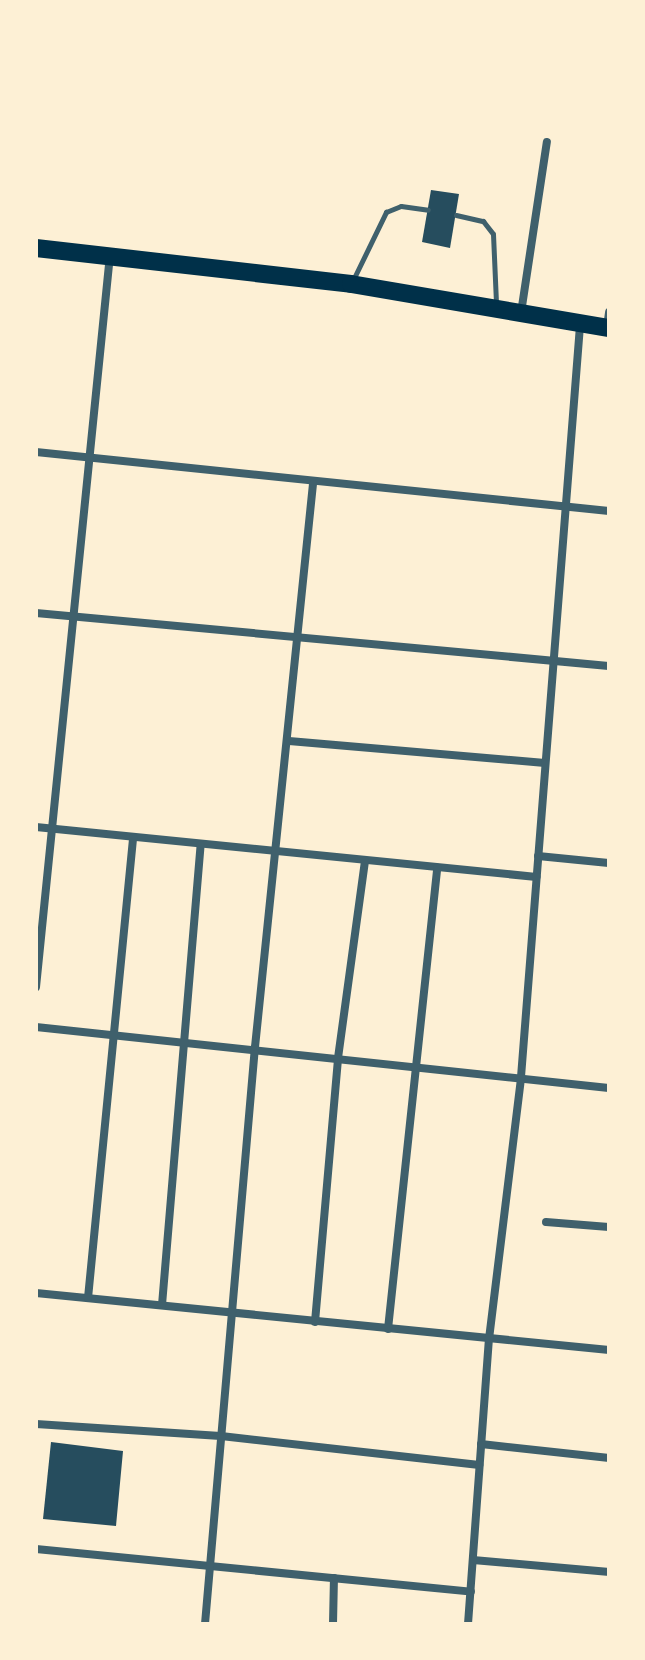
<!DOCTYPE html>
<style>
body{margin:0}
#map{position:relative;width:645px;height:1660px;overflow:hidden;background:#fdf0d5;font-family:"Fira Sans",sans-serif}
div>[style]{position:absolute}
.building>*{inset:0;background:#264d5e}
.service>*{height:5px;margin:-2.5px;padding:0 2.5px;transform-origin:2.5px;border-radius:2.5px;background:#3f606c}
.minor>*{height:8px;margin:-4px;padding:0 4px;transform-origin:4px;border-radius:4px;background:#3f606c}
.trunk>*{height:18px;margin:-9px;padding:0 9px;transform-origin:9px;border-radius:9px;background:#003049}
span{translate:-50% -50%;white-space:nowrap;text-align:center;line-height:1.15;-webkit-text-stroke:7px #fdf0d5;paint-order:stroke}
.frame{position:absolute;inset:0;border:38px solid #fdf0d5;pointer-events:none}
</style>
<div id="map">
<div class="building">
<div style="clip-path:polygon(431px 190px,459px 194px,450px 248px,422px 242px)"></div>
<div style="clip-path:polygon(51px 1442px,123px 1451px,116px 1526px,43px 1519px)"></div>
</div>
<div class="service">
<div style="left:456px;top:215px;width:28px;rotate:13deg"></div>
<div style="left:483px;top:221px;width:16px;rotate:52deg"></div>
<div style="left:493px;top:234px;width:70px;rotate:87.5deg"></div>
<div style="left:353px;top:280px;width:76px;rotate:-64.1deg"></div>
<div style="left:386px;top:212px;width:16px;rotate:-22deg"></div>
<div style="left:401px;top:206px;width:27px;rotate:8deg"></div>
</div>
<div class="minor">
<div style="left:521px;top:313px;width:173px;rotate:-81.4deg"></div>
<div style="left:607px;top:327px;width:15px;rotate:-82deg"></div>
<div style="left:36px;top:452px;width:576px;rotate:5.88deg"></div>
<div style="left:36px;top:613px;width:575px;rotate:5.28deg"></div>
<div style="left:289px;top:741px;width:257px;rotate:4.9deg"></div>
<div style="left:36px;top:827px;width:503px;rotate:5.7deg"></div>
<div style="left:538px;top:856px;width:71px;rotate:5.6deg"></div>
<div style="left:36px;top:987px;width:736px;rotate:-84.23deg"></div>
<div style="left:36px;top:1027px;width:576px;rotate:6.08deg"></div>
<div style="left:546px;top:1222px;width:63px;rotate:4.5deg"></div>
<div style="left:36px;top:1293px;width:576px;rotate:5.68deg"></div>
<div style="left:88px;top:1298px;width:463px;rotate:-84.4deg"></div>
<div style="left:162px;top:1305px;width:462px;rotate:-85.2deg"></div>
<div style="left:315px;top:1322px;width:265px;rotate:-85deg"></div>
<div style="left:338px;top:1058px;width:199px;rotate:-82.2deg"></div>
<div style="left:388px;top:1329px;width:464px;rotate:-83.9deg"></div>
<div style="left:36px;top:1424px;width:185px;rotate:3.7deg"></div>
<div style="left:221px;top:1436px;width:260px;rotate:6.4deg"></div>
<div style="left:481px;top:1444px;width:129px;rotate:6.2deg"></div>
<div style="left:36px;top:1549px;width:437px;rotate:5.6deg"></div>
<div style="left:473px;top:1560px;width:137px;rotate:5deg"></div>
<div style="left:205px;top:1624px;width:579px;rotate:-85.05deg"></div>
<div style="left:255px;top:1047px;width:566px;rotate:-84.12deg"></div>
<div style="left:333px;top:1624px;width:46px;rotate:-88.8deg"></div>
<div style="left:468px;top:1624px;width:286px;rotate:-85.8deg"></div>
<div style="left:489px;top:1339px;width:264px;rotate:-83deg"></div>
<div style="left:521px;top:1077px;width:753px;rotate:-85.51deg"></div>
</div>
<div class="trunk">
<div style="left:36px;top:248px;width:317px;rotate:6.5deg"></div>
<div style="left:351px;top:284px;width:262px;rotate:9.7deg"></div>
</div>
<div class="frame"></div>
</div>
